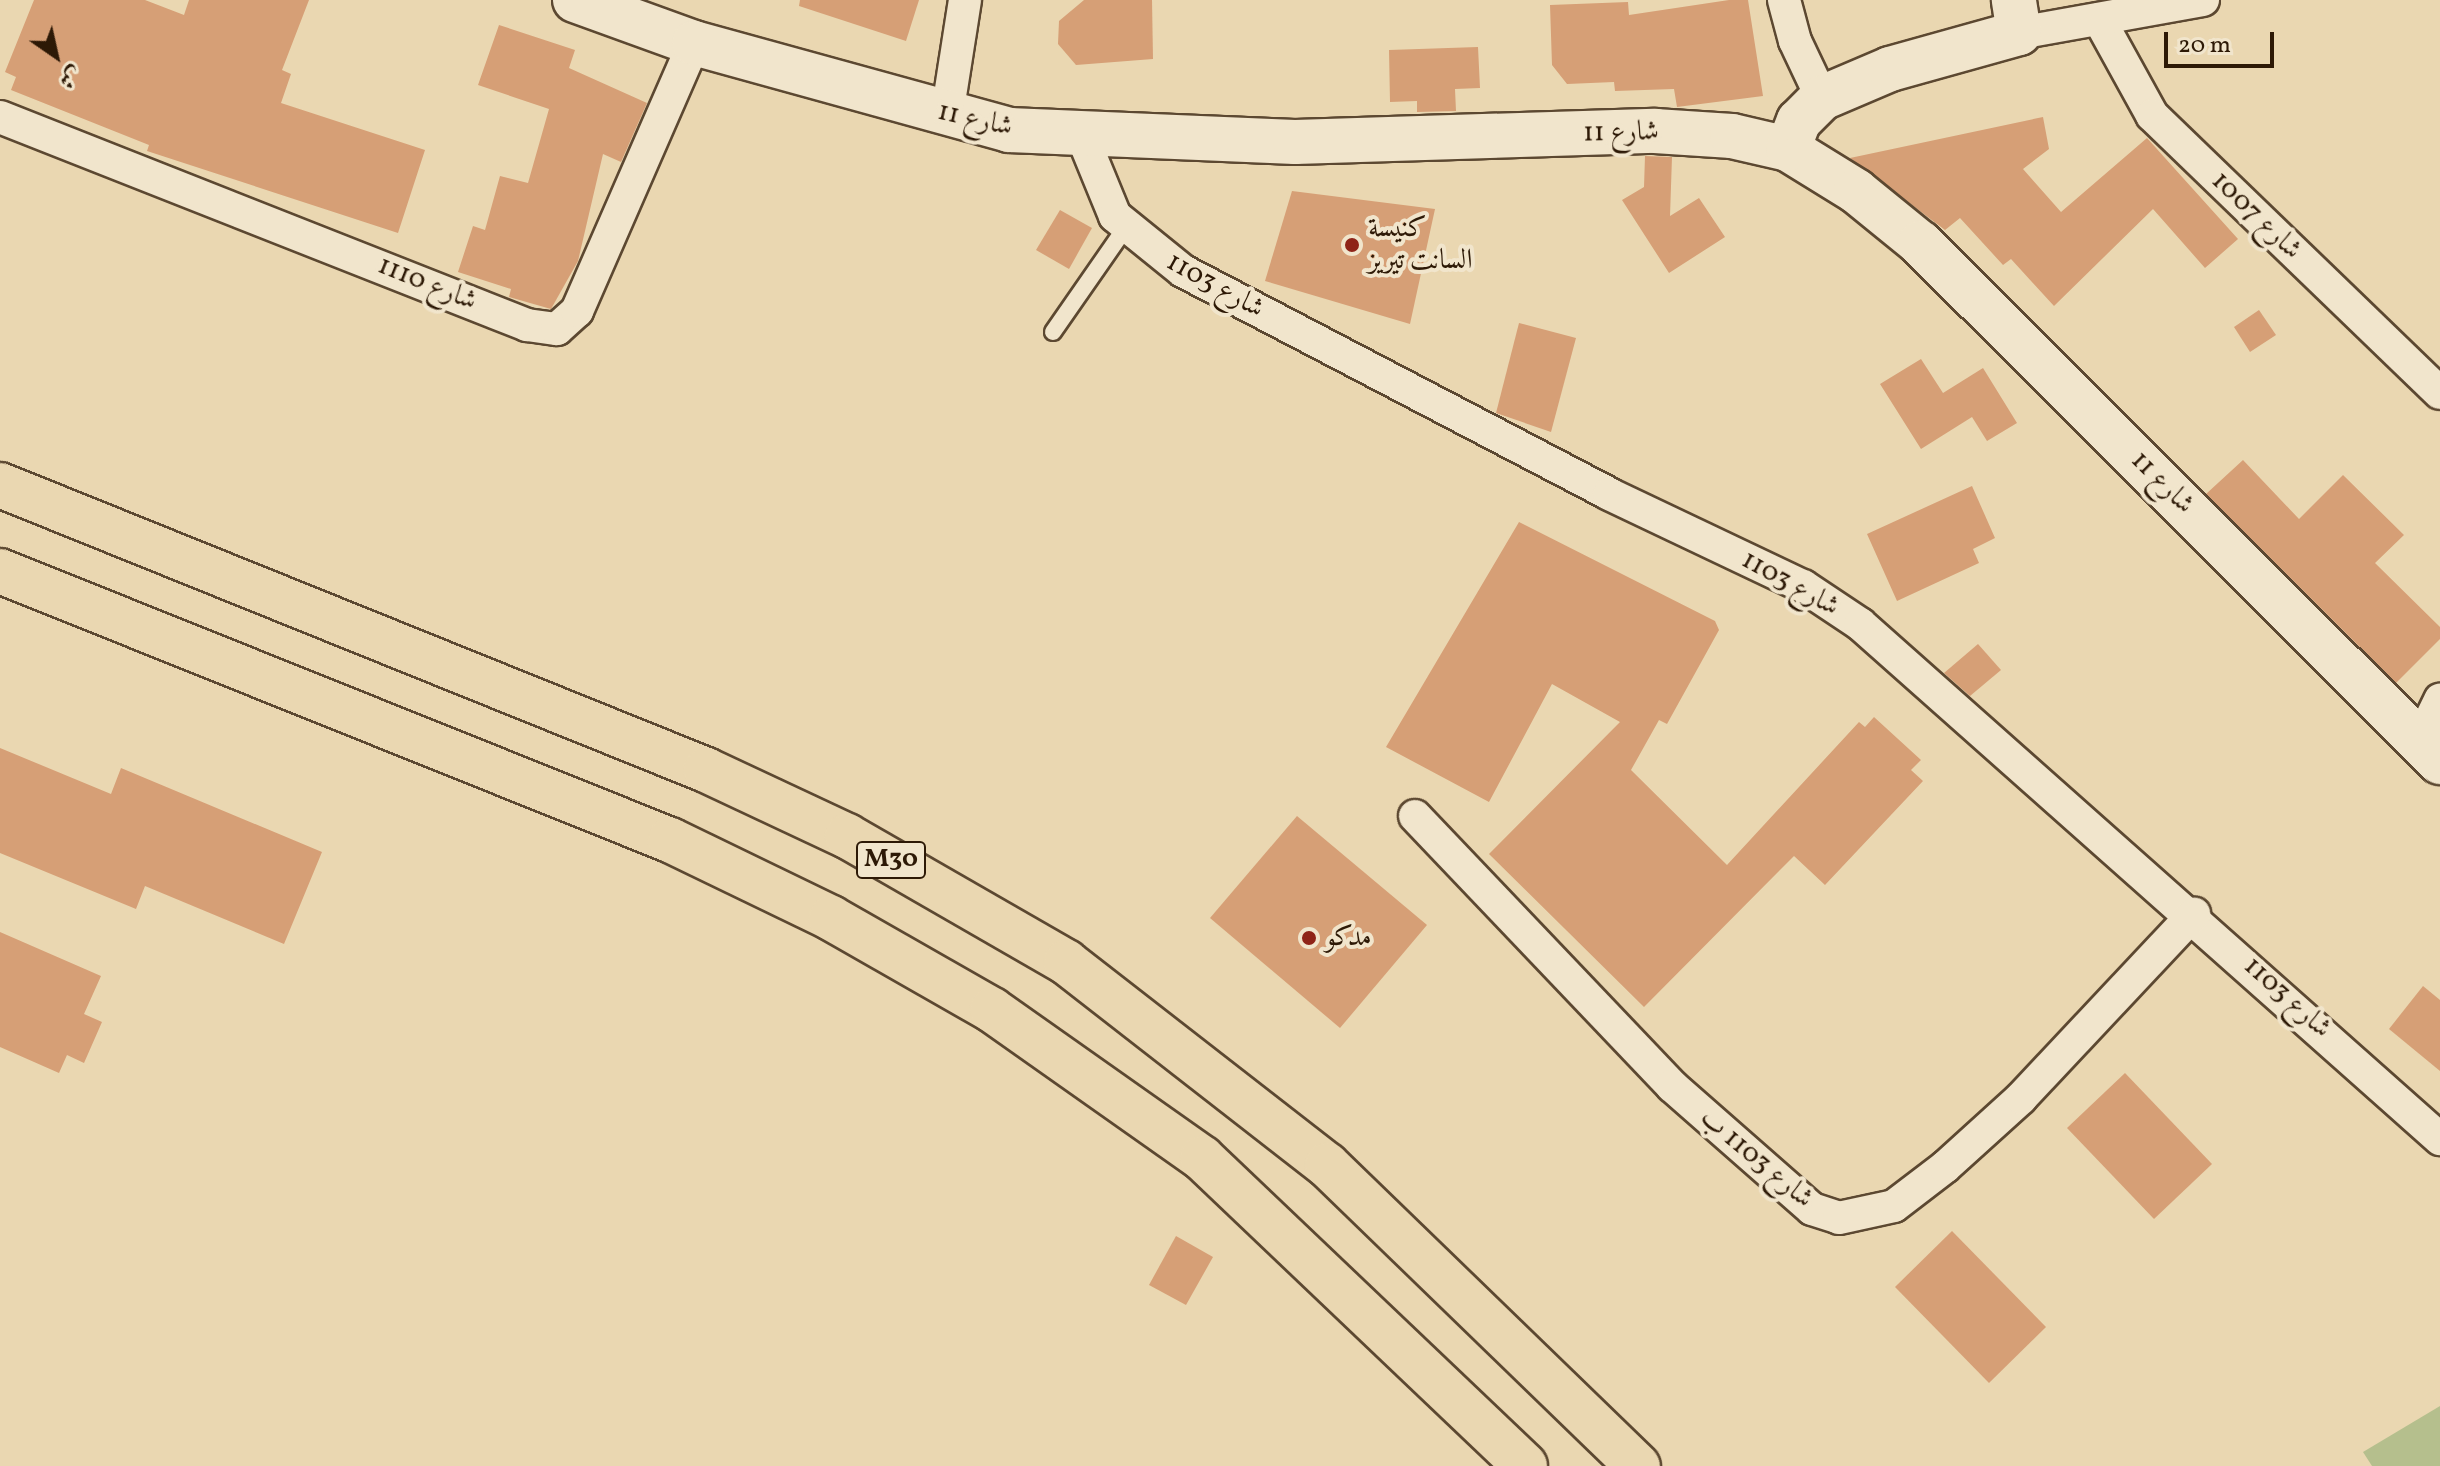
<!DOCTYPE html>
<meta charset="utf-8">
<style>
body{margin:0}
#map{position:relative;width:2440px;height:1466px;overflow:hidden;background:#ead7b1;font-family:Vollkorn,Amiri,serif}
div>[style]{position:absolute}
.green>*{inset:0;background:#b5bf8d}
.building>*{inset:0;background:#d69f76}
.roads{filter:drop-shadow(2px 0 #5c4831) drop-shadow(-2px 0 #5c4831) drop-shadow(0 2px #5c4831) drop-shadow(0 -2px #5c4831)}
.lane>*{height:16px;margin:-8px;padding:0 8px;transform-origin:8px;border-radius:8px;background:#f1e5cc}
.street>*{height:32px;margin:-16px;padding:0 16px;transform-origin:16px;border-radius:16px;background:#f1e5cc}
.secondary>*{height:44px;margin:-22px;padding:0 22px;transform-origin:22px;border-radius:22px;background:#f1e5cc}
.highway>*{height:44px;margin:-22px;padding:0 22px;transform-origin:22px;border-radius:22px;background:#ead7b1}
.dots>*{width:22px;height:22px;translate:-50% -50%;box-sizing:border-box;border:4px solid #f1e5cc;border-radius:50%}
span{translate:-50% -50%;white-space:nowrap;text-align:center;line-height:1.15;-webkit-text-stroke:8px #f1e5cc;paint-order:stroke}
.shield-label span{padding:2px 6px;background:#f1e5cc;border:2px solid;border-radius:6px;-webkit-text-stroke-width:0}
.shield-label{font-size:26px;color:#2d1906;font-weight:700}
.street-label{font-size:28px;color:#2d1906}
.poi-label{font-size:28px;color:#2d1906}
.left{translate:0 -50%;text-align:left}
.north{position:absolute;left:16px;top:16px;width:80px;height:80px;-webkit-text-stroke:6px #f1e5cc;paint-order:stroke;rotate:146deg;font-size:22px;font-weight:700;line-height:32px;text-align:center;color:#2d1906}
.north::after{content:'';display:block;margin:auto;width:28px;height:36px;background:#2d1906;clip-path:polygon(50% 0,100% 100%,50% 72%,0 100%)}
.scale{position:absolute;left:2164px;top:32px;width:110px;height:36px;box-sizing:border-box;border:4px solid #2d1906;border-top:0;padding-left:10px;font-size:24px;line-height:28px;white-space:nowrap;color:#2d1906;-webkit-text-stroke:6px #f1e5cc;paint-order:stroke}
</style>
<div id="map">
<div class="green">
<div style="clip-path:polygon(2440px 1406px,2440px 1466px,2372px 1466px,2363px 1452px)"></div>
</div>
<div class="building">
<div style="clip-path:polygon(34px 0,145px 0,184px 15px,189px 0,309px 0,282px 70px,291px 74px,281px 103px,425px 150px,398px 233px,147px 151px,149px 145px,11px 90px,16px 77px,5px 72px)"></div>
<div style="clip-path:polygon(800px 0,919px 0,906px 41px,799px 6px)"></div>
<div style="clip-path:polygon(1084px 0,1152px 0,1153px 59px,1076px 65px,1058px 44px,1059px 21px)"></div>
<div style="clip-path:polygon(1729px 0,1748px 0,1763px 96px,1677px 107px,1674px 89px,1615px 91px,1614px 82px,1567px 84px,1552px 65px,1550px 5px,1628px 2px,1629px 15px)"></div>
<div style="clip-path:polygon(499px 25px,575px 50px,569px 68px,647px 103px,621px 162px,603px 154px,578px 261px,551px 309px,509px 297px,511px 289px,458px 272px,473px 226px,485px 230px,500px 176px,528px 183px,549px 109px,478px 85px)"></div>
<div style="clip-path:polygon(1478px 47px,1480px 88px,1455px 89px,1456px 111px,1417px 112px,1417px 101px,1390px 102px,1389px 50px)"></div>
<div style="clip-path:polygon(2043px 117px,2049px 149px,2023px 169px,2061px 212px,2147px 138px,2238px 239px,2205px 268px,2153px 209px,2054px 306px,2011px 259px,2003px 265px,1960px 218px,1945px 230px,1850px 158px)"></div>
<div style="clip-path:polygon(1645px 156px,1672px 157px,1670px 216px,1699px 198px,1725px 237px,1669px 273px,1622px 200px,1644px 187px)"></div>
<div style="clip-path:polygon(1292px 191px,1435px 209px,1410px 324px,1265px 281px)"></div>
<div style="clip-path:polygon(1060px 210px,1092px 228px,1069px 269px,1036px 250px)"></div>
<div style="clip-path:polygon(2259px 310px,2276px 335px,2250px 352px,2234px 327px)"></div>
<div style="clip-path:polygon(1519px 323px,1576px 338px,1551px 432px,1496px 413px)"></div>
<div style="clip-path:polygon(1921px 359px,1943px 393px,1983px 368px,2017px 423px,1987px 441px,1972px 417px,1921px 449px,1880px 384px)"></div>
<div style="clip-path:polygon(2243px 460px,2299px 519px,2343px 475px,2404px 535px,2375px 563px,2440px 627px,2440px 639px,2396px 683px,2206px 494px)"></div>
<div style="clip-path:polygon(1972px 486px,1995px 538px,1973px 549px,1979px 563px,1897px 601px,1867px 534px)"></div>
<div style="clip-path:polygon(1519px 522px,1715px 621px,1719px 630px,1667px 724px,1659px 720px,1631px 770px,1727px 865px,1859px 722px,1865px 727px,1874px 717px,1921px 760px,1911px 770px,1923px 781px,1825px 885px,1794px 856px,1644px 1007px,1489px 854px,1620px 722px,1552px 684px,1489px 802px,1386px 747px)"></div>
<div style="clip-path:polygon(1978px 644px,2001px 670px,1970px 696px,1944px 673px)"></div>
<div style="clip-path:polygon(0 748px,111px 794px,121px 768px,322px 852px,284px 944px,145px 886px,136px 909px,0 853px)"></div>
<div style="clip-path:polygon(1297px 816px,1427px 925px,1340px 1028px,1210px 918px)"></div>
<div style="clip-path:polygon(0 932px,101px 976px,84px 1014px,102px 1022px,84px 1063px,67px 1055px,59px 1073px,0 1047px)"></div>
<div style="clip-path:polygon(2423px 986px,2440px 1000px,2440px 1071px,2389px 1029px)"></div>
<div style="clip-path:polygon(2125px 1073px,2212px 1164px,2154px 1219px,2067px 1128px)"></div>
<div style="clip-path:polygon(1952px 1231px,2046px 1327px,1989px 1383px,1895px 1287px)"></div>
<div style="clip-path:polygon(1176px 1236px,1213px 1257px,1186px 1305px,1149px 1285px)"></div>
</div>
<div class="roads">
<div class="lane">
<div style="left:1053px;top:332px;width:128px;rotate:-55.2deg"></div>
</div>
<div class="street">
<div style="left:1784px;top:0;width:42px;rotate:75deg"></div>
<div style="left:1795px;top:41px;width:63px;rotate:64.7deg"></div>
<div style="left:2099px;top:19px;width:110px;rotate:61.1deg"></div>
<div style="left:2152px;top:115px;width:400px;rotate:44deg"></div>
<div style="left:2019px;top:33px;width:187px;rotate:-10.2deg"></div>
<div style="left:947px;top:115px;width:116px;rotate:-81.1deg"></div>
<div style="left:0;top:117px;width:567px;rotate:21.54deg"></div>
<div style="left:527px;top:325px;width:30px;rotate:8deg"></div>
<div style="left:557px;top:329px;width:27px;rotate:-42deg"></div>
<div style="left:577px;top:311px;width:292px;rotate:-66.4deg"></div>
<div style="left:1083px;top:138px;width:84px;rotate:67.7deg"></div>
<div style="left:1115px;top:216px;width:87px;rotate:39deg"></div>
<div style="left:1183px;top:271px;width:481px;rotate:27.6deg"></div>
<div style="left:1609px;top:494px;width:215px;rotate:25.4deg"></div>
<div style="left:1803px;top:586px;width:69px;rotate:33.7deg"></div>
<div style="left:1860px;top:624px;width:776px;rotate:41.6deg"></div>
<div style="left:2420px;top:741px;width:46px;rotate:-64deg"></div>
<div style="left:1415px;top:816px;width:373px;rotate:46.4deg"></div>
<div style="left:1672px;top:1086px;width:186px;rotate:41.3deg"></div>
<div style="left:1812px;top:1209px;width:28px;rotate:18deg"></div>
<div style="left:1839px;top:1218px;width:56px;rotate:-12.3deg"></div>
<div style="left:1894px;top:1206px;width:64px;rotate:-37.4deg"></div>
<div style="left:1945px;top:1167px;width:103px;rotate:-42.2deg"></div>
<div style="left:2021px;top:1098px;width:253px;rotate:-46.8deg"></div>
</div>
<div class="secondary">
<div style="left:575px;top:0;width:127px;rotate:19.9deg"></div>
<div style="left:694px;top:43px;width:327px;rotate:15.4deg"></div>
<div style="left:1009px;top:130px;width:286px;rotate:2.4deg"></div>
<div style="left:1295px;top:142px;width:360px;rotate:-1.8deg"></div>
<div style="left:1655px;top:131px;width:77px;rotate:3.7deg"></div>
<div style="left:1732px;top:136px;width:57px;rotate:13.1deg"></div>
<div style="left:1788px;top:149px;width:80px;rotate:31.7deg"></div>
<div style="left:1856px;top:191px;width:82px;rotate:39.1deg"></div>
<div style="left:1920px;top:243px;width:735px;rotate:44.94deg"></div>
<div style="left:1788px;top:149px;width:30px;rotate:-69deg"></div>
<div style="left:1799px;top:121px;width:33px;rotate:-45deg"></div>
<div style="left:1822px;top:98px;width:74px;rotate:-23.1deg"></div>
<div style="left:1890px;top:69px;width:134px;rotate:-15.6deg"></div>
<div style="left:2019px;top:33px;width:33px;rotate:-99deg"></div>
</div>
<div class="highway">
<div style="left:0;top:485px;width:761px;rotate:21.98deg"></div>
<div style="left:706px;top:770px;width:156px;rotate:25.1deg"></div>
<div style="left:847px;top:836px;width:253px;rotate:29.9deg"></div>
<div style="left:1066px;top:962px;width:331px;rotate:37.9deg"></div>
<div style="left:1327px;top:1165px;width:433px;rotate:44.1deg"></div>
<div style="left:0;top:571px;width:722px;rotate:21.88deg"></div>
<div style="left:670px;top:840px;width:179px;rotate:25.8deg"></div>
<div style="left:831px;top:918px;width:185px;rotate:29.7deg"></div>
<div style="left:992px;top:1010px;width:257px;rotate:35.2deg"></div>
<div style="left:1202px;top:1158px;width:446px;rotate:43.6deg"></div>
</div>
</div>
<div class="dots">
<div style="left:1352px;top:245px;background:#8f2418"></div>
<div style="left:1309px;top:938px;background:#8f2418"></div>
</div>
<div class="shield-label">
<span style="left:891px;top:860px">M30</span>
</div>
<div class="street-label">
<span style="left:975px;top:120px;rotate:13deg">شارع 11</span>
<span style="left:1621px;top:133px;rotate:-1deg">شارع 11</span>
<span style="left:2256px;top:216px;rotate:44deg">شارع 1007</span>
<span style="left:427px;top:284px;rotate:22deg">شارع 1110</span>
<span style="left:1215px;top:286px;rotate:29deg">شارع 1103</span>
<span style="left:2162px;top:483px;rotate:45deg">شارع 11</span>
<span style="left:1790px;top:584px;rotate:29deg">شارع 1103</span>
<span style="left:2287px;top:998px;rotate:42deg">شارع 1103</span>
<span style="left:1756px;top:1159px;rotate:40deg">شارع 1103 ب</span>
</div>
<div class="poi-label">
<span class="left" style="left:1368px;top:245px">كنيسة<br>السانت تيريز</span>
<span class="left" style="left:1325px;top:938px">مدكو</span>
</div>
<div class="north">ش</div>
<div class="scale">20 m</div>
</div>
